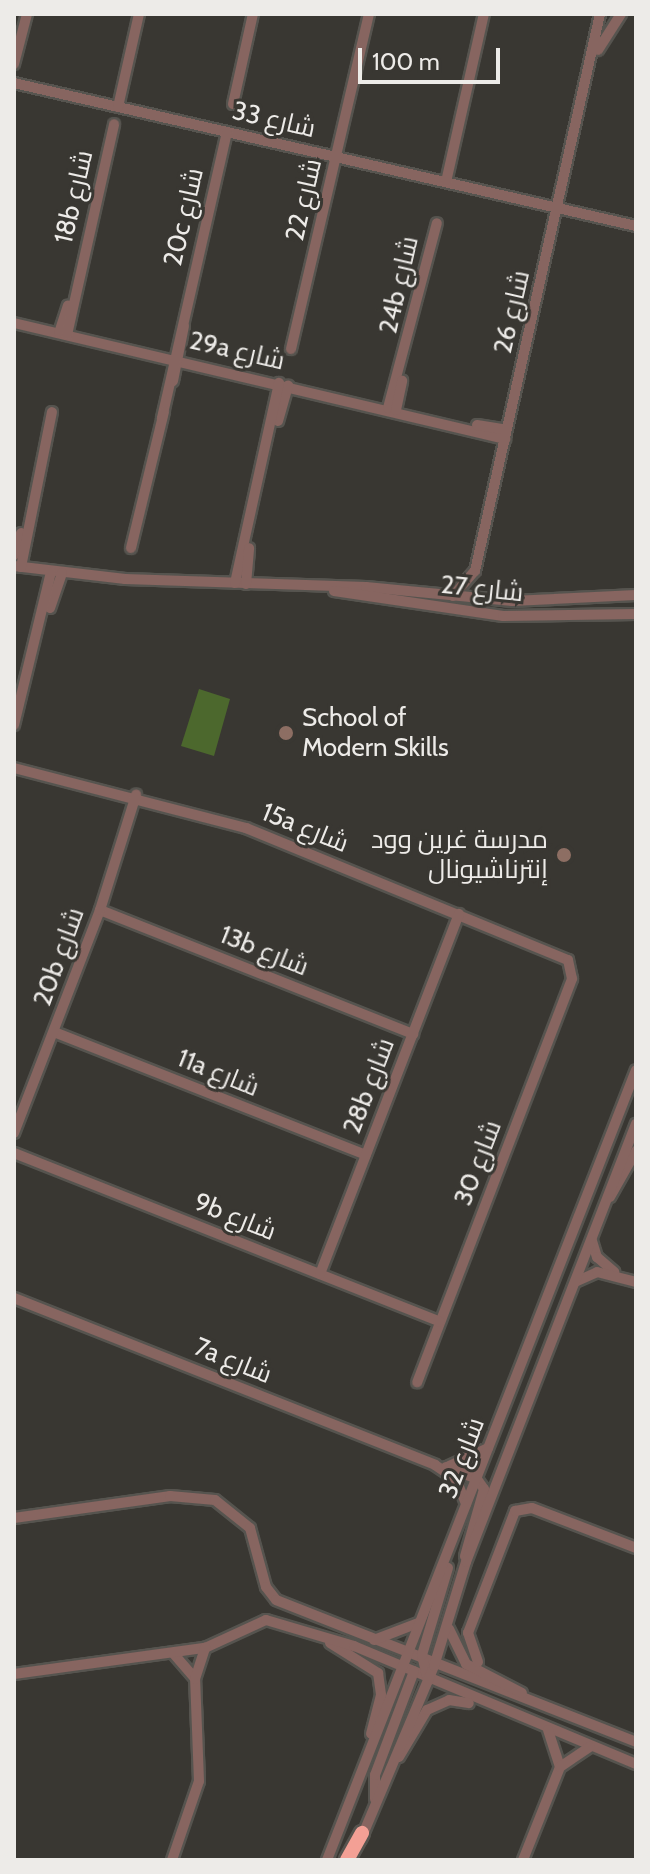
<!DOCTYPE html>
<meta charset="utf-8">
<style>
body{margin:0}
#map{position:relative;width:650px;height:1874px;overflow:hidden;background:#393732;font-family:Cabin,Cairo,sans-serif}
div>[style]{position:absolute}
.green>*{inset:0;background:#4c682d}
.roads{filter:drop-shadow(2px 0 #56544f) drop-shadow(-2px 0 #56544f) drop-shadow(0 2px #56544f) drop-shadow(0 -2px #56544f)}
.minor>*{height:10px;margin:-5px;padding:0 5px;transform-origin:5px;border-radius:5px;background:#876560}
.highway>*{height:14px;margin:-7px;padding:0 7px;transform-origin:7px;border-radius:7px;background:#f3a095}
.dots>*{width:22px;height:22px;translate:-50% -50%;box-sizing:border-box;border:4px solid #393732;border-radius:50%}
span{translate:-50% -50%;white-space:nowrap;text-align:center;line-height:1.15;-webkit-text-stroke:6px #393732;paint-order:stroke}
.street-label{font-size:26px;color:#edebe8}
.poi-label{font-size:26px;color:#edebe8}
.left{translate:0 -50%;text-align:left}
.right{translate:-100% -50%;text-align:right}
.frame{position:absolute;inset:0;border:16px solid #edebe8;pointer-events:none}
.scale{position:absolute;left:358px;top:48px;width:142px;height:36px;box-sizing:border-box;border:4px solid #edebe8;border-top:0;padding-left:10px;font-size:24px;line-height:28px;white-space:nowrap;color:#edebe8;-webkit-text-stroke:6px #393732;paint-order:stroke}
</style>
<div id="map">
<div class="green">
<div style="clip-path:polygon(199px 689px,230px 699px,214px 756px,181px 746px)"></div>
</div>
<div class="roads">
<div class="minor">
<div style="left:598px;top:50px;width:43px;rotate:-57.4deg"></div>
<div style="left:14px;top:64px;width:52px;rotate:-75.4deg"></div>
<div style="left:14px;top:83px;width:638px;rotate:12.95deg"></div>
<div style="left:233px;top:104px;width:92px;rotate:-77.5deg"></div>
<div style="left:118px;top:107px;width:95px;rotate:-77.3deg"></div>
<div style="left:446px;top:182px;width:172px;rotate:-77.3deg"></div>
<div style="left:14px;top:323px;width:505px;rotate:13.29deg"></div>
<div style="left:59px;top:333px;width:29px;rotate:-72deg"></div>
<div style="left:67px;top:335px;width:216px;rotate:-77.4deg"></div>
<div style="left:291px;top:349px;width:344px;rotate:-76.9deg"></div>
<div style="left:173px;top:381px;width:56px;rotate:-78.7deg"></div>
<div style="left:388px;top:408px;width:191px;rotate:-75.2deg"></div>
<div style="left:396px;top:410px;width:30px;rotate:-78deg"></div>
<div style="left:162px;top:418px;width:293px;rotate:-77.2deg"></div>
<div style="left:278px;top:421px;width:37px;rotate:-74deg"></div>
<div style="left:477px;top:425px;width:30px;rotate:9deg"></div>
<div style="left:131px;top:548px;width:140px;rotate:-76.4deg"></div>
<div style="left:14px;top:555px;width:23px;rotate:-72deg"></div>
<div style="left:14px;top:566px;width:112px;rotate:6.7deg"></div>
<div style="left:125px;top:579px;width:241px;rotate:1.9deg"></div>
<div style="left:366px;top:587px;width:147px;rotate:5.5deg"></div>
<div style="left:512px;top:601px;width:124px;rotate:-2.8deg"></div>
<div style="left:21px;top:567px;width:158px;rotate:-78.7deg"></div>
<div style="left:235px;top:583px;width:205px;rotate:-77.6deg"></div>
<div style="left:246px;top:584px;width:36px;rotate:-85deg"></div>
<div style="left:334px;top:591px;width:171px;rotate:8.4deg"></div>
<div style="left:503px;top:616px;width:133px;rotate:-0.9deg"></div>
<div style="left:453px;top:596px;width:33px;rotate:-49deg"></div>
<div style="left:475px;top:571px;width:571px;rotate:-77.35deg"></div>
<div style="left:50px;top:608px;width:37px;rotate:-71deg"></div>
<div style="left:14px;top:725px;width:157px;rotate:-76.4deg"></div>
<div style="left:14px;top:768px;width:240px;rotate:14.5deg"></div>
<div style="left:246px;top:828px;width:348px;rotate:22.3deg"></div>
<div style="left:568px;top:960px;width:19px;rotate:78deg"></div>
<div style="left:572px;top:979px;width:432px;rotate:111deg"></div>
<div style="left:100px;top:910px;width:337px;rotate:21.6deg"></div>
<div style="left:54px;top:1032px;width:335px;rotate:21.5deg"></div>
<div style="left:14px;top:1133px;width:239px;rotate:-68.9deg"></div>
<div style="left:100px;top:910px;width:121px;rotate:-72.6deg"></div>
<div style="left:14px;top:1153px;width:458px;rotate:21.6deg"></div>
<div style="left:610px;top:1197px;width:53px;rotate:-60.5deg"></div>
<div style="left:592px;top:1241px;width:17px;rotate:73deg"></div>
<div style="left:597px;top:1257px;width:23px;rotate:41deg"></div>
<div style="left:320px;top:1274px;width:386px;rotate:-68.9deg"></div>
<div style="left:575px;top:1282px;width:24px;rotate:-24deg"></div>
<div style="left:597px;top:1272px;width:40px;rotate:14.4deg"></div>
<div style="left:14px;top:1298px;width:453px;rotate:21.6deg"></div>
<div style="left:435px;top:1465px;width:25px;rotate:34deg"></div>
<div style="left:456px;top:1479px;width:27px;rotate:68deg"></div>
<div style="left:449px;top:1466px;width:43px;rotate:-24.8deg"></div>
<div style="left:446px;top:1467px;width:33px;rotate:21deg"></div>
<div style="left:477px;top:1479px;width:12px;rotate:55deg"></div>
<div style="left:484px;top:1489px;width:70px;rotate:105.8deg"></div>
<div style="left:14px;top:1518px;width:158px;rotate:-8deg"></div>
<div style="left:170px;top:1496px;width:45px;rotate:5.1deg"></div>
<div style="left:215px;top:1500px;width:45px;rotate:38.7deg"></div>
<div style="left:250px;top:1528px;width:61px;rotate:74.8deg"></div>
<div style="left:266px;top:1587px;width:16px;rotate:52deg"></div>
<div style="left:276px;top:1600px;width:387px;rotate:21.5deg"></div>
<div style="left:449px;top:1629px;width:39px;rotate:64deg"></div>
<div style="left:466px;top:1664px;width:63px;rotate:27.4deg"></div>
<div style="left:374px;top:1640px;width:47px;rotate:-21.1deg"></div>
<div style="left:330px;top:1643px;width:57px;rotate:32deg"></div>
<div style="left:378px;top:1673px;width:22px;rotate:82deg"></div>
<div style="left:381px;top:1695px;width:40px;rotate:104.4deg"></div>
<div style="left:173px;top:1653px;width:33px;rotate:49deg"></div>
<div style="left:478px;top:1662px;width:31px;rotate:-109deg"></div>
<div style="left:468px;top:1633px;width:131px;rotate:-68.9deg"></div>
<div style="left:515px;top:1511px;width:17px;rotate:-10deg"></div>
<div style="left:532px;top:1508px;width:111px;rotate:21deg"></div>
<div style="left:14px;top:1674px;width:193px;rotate:-7.8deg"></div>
<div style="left:205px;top:1648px;width:67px;rotate:-24.7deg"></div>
<div style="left:266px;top:1620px;width:92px;rotate:16.5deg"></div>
<div style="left:354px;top:1646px;width:306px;rotate:22.7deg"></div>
<div style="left:428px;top:1681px;width:27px;rotate:-103deg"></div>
<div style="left:422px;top:1655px;width:91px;rotate:-73.4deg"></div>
<div style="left:548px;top:1730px;width:39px;rotate:72deg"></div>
<div style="left:399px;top:1757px;width:55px;rotate:-59.2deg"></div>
<div style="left:427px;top:1710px;width:24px;rotate:-24deg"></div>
<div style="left:449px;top:1700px;width:20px;rotate:9deg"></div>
<div style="left:375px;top:1799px;width:24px;rotate:-90deg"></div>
<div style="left:375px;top:1775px;width:111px;rotate:-69.4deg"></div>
<div style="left:361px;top:1839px;width:188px;rotate:-67.1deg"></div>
<div style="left:434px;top:1666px;width:109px;rotate:-72.9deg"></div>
<div style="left:466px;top:1562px;width:470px;rotate:-68.8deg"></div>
<div style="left:172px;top:1860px;width:83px;rotate:-71.1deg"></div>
<div style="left:199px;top:1781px;width:102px;rotate:-92.2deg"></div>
<div style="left:195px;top:1679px;width:33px;rotate:-72deg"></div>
<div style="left:327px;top:1860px;width:848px;rotate:-68.64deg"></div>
<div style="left:523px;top:1860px;width:100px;rotate:-68.3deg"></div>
<div style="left:560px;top:1767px;width:36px;rotate:-34deg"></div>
</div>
<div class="highway">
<div style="left:347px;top:1860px;width:31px;rotate:-61deg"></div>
</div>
</div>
<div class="dots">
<div style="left:286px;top:733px;background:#8d6e63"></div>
<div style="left:564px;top:855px;background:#8d6e63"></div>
</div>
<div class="street-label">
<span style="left:274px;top:120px;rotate:13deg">شارع 33</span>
<span style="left:74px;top:197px;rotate:-77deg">18b شارع</span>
<span style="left:304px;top:200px;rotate:-77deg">شارع 22</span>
<span style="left:184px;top:217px;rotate:-77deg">20c شارع</span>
<span style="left:399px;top:285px;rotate:-77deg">24b شارع</span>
<span style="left:512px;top:312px;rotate:-77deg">شارع 26</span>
<span style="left:237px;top:351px;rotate:13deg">29a شارع</span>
<span style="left:482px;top:589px;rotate:6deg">شارع 27</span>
<span style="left:305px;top:828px;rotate:22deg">15a شارع</span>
<span style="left:264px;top:951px;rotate:22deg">13b شارع</span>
<span style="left:59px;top:957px;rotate:-70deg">20b شارع</span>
<span style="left:218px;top:1073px;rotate:22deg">11a شارع</span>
<span style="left:369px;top:1086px;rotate:-69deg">28b شارع</span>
<span style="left:478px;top:1163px;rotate:-69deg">شارع 30</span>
<span style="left:235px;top:1217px;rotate:22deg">9b شارع</span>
<span style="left:233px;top:1361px;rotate:22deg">7a شارع</span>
<span style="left:462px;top:1458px;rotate:-69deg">شارع 32</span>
</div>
<div class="poi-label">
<span class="left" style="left:302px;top:733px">School of<br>Modern Skills</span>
<span class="right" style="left:548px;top:855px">مدرسة غرين وود<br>إنترناشيونال</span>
</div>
<div class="frame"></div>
<div class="scale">100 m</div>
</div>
